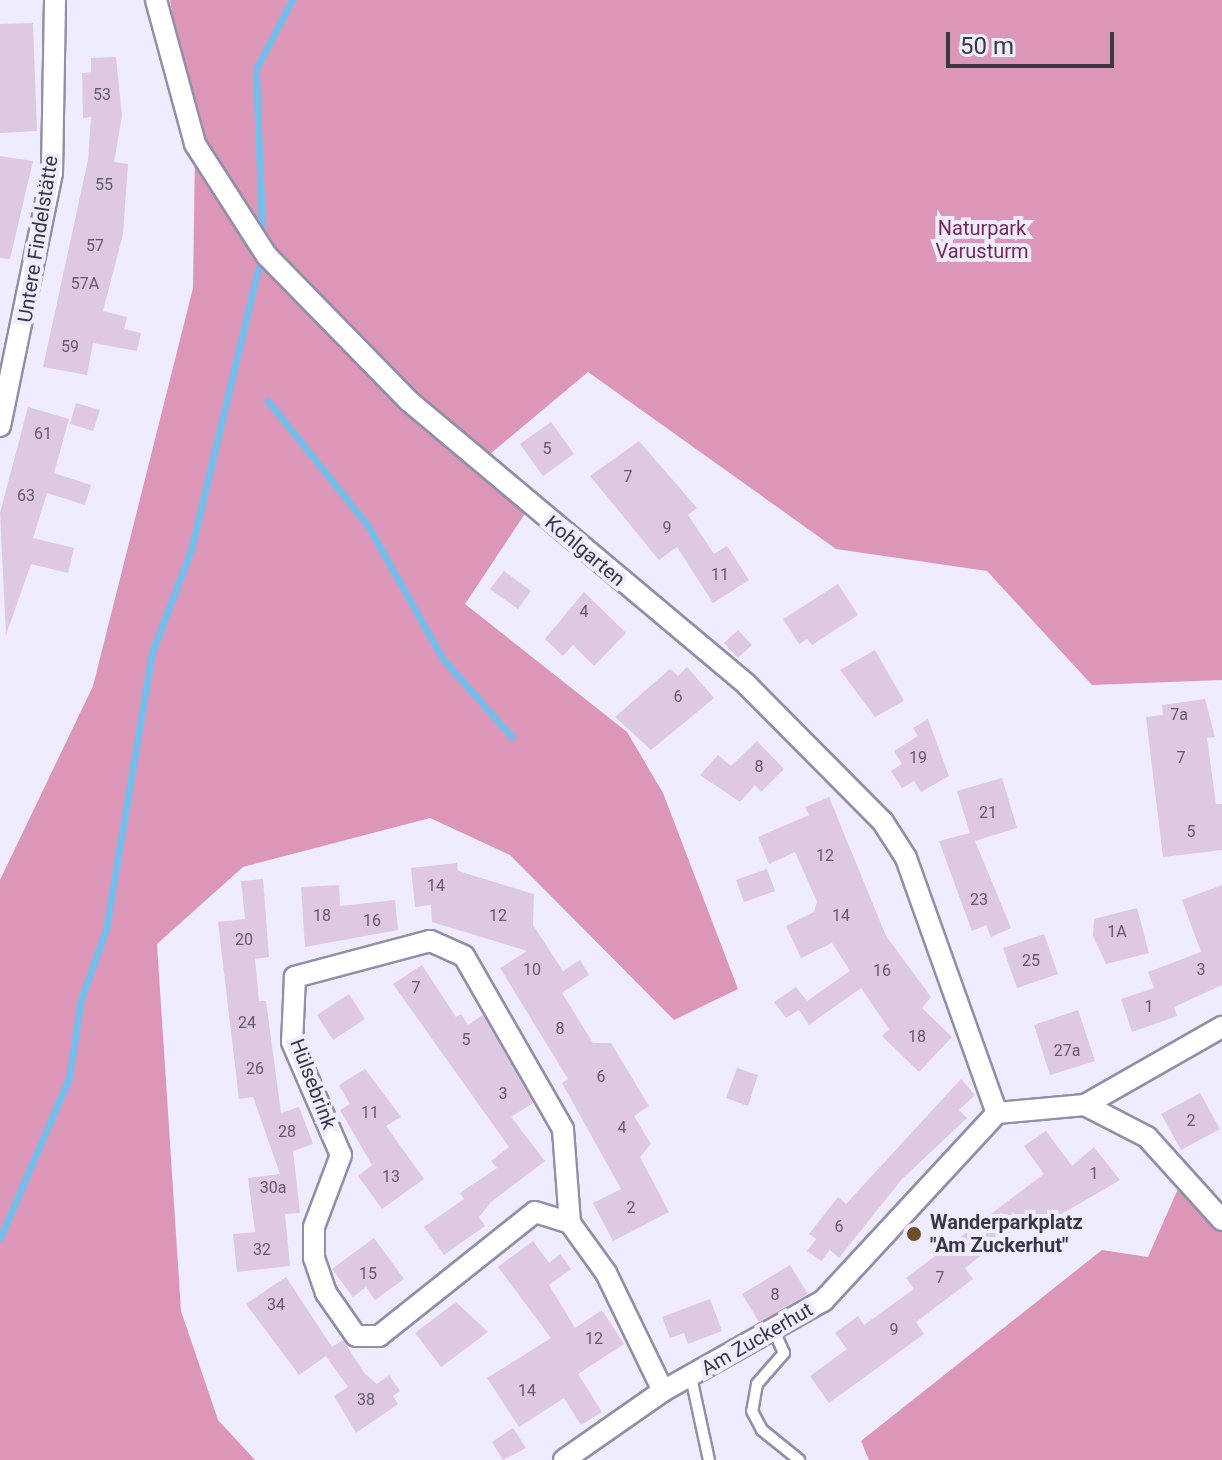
<!DOCTYPE html>
<meta charset="utf-8">
<style>
body{margin:0}
#map{position:relative;width:1222px;height:1460px;overflow:hidden;background:#efecff;font-family:Roboto,sans-serif}
div>[style]{position:absolute}
.forest>*{inset:0;background:#dc96b8}
.stream>*{height:7px;margin:-3.5px;padding:0 3.5px;transform-origin:3.5px;border-radius:3.5px;background:#77bde9}
.building>*{inset:0;background:#dec8e2}
.roads{filter:drop-shadow(2px 0 #938eaa) drop-shadow(-2px 0 #938eaa) drop-shadow(0 2px #938eaa) drop-shadow(0 -2px #938eaa)}
.service>*{height:10px;margin:-5px;padding:0 5px;transform-origin:5px;border-radius:5px;background:#fff}
.minor>*{height:20px;margin:-10px;padding:0 10px;transform-origin:10px;border-radius:10px;background:#fff}
.dots>*{width:22px;height:22px;translate:-50% -50%;box-sizing:border-box;border:4px solid #efecff;border-radius:50%}
span{translate:-50% -50%;white-space:nowrap;text-align:center;line-height:1.15;-webkit-text-stroke:8px #efecff;paint-order:stroke}
.number-label{font-size:16px;color:#635c6c}
.number-label span{-webkit-text-stroke-width:0}
.park-label{font-size:20px;color:#792856}
.street-label{font-size:20px;color:#3a3844}
.poi-label{font-size:20px;color:#3a3844;font-weight:700}
.left{translate:0 -50%;text-align:left}
.scale{position:absolute;left:946px;top:32px;width:168px;height:36px;box-sizing:border-box;border:4px solid #3a3844;border-top:0;padding-left:10px;font-size:24px;line-height:28px;white-space:nowrap;color:#3a3844;-webkit-text-stroke:6px #efecff;paint-order:stroke}
</style>
<div id="map">
<div class="forest">
<div style="clip-path:polygon(170px 0,1222px 0,1222px 680px,1092px 685px,987px 571px,836px 549px,588px 372px,483px 460px,528px 509px,465px 604px,627px 732px,663px 793px,738px 989px,674px 1020px,510px 855px,430px 818px,243px 867px,157px 944px,181px 1311px,218px 1420px,255px 1460px,0 1460px,0 880px,93px 686px,193px 288px,195px 151px)"></div>
<div style="clip-path:polygon(1181px 1182px,1222px 1227px,1222px 1460px,869px 1460px,861px 1441px,1102px 1250px,1148px 1257px)"></div>
</div>
<div class="stream">
<div style="left:262px;top:228px;width:159px;rotate:-92.2deg"></div>
<div style="left:256px;top:69px;width:78px;rotate:-62.4deg"></div>
<div style="left:268px;top:401px;width:160px;rotate:51.3deg"></div>
<div style="left:368px;top:526px;width:153px;rotate:60.6deg"></div>
<div style="left:443px;top:659px;width:104px;rotate:48.5deg"></div>
<div style="left:0;top:1238px;width:174px;rotate:-66.7deg"></div>
<div style="left:69px;top:1078px;width:80px;rotate:-81.4deg"></div>
<div style="left:81px;top:999px;width:74px;rotate:-70.3deg"></div>
<div style="left:106px;top:929px;width:281px;rotate:-80.6deg"></div>
<div style="left:152px;top:652px;width:109px;rotate:-69.1deg"></div>
<div style="left:191px;top:550px;width:289px;rotate:-76.6deg"></div>
</div>
<div class="building">
<div style="clip-path:polygon(33px 23px,37px 131px,0 133px,0 24px)"></div>
<div style="clip-path:polygon(116px 57px,122px 116px,114px 162px,128px 164px,123px 234px,103px 311px,127px 317px,124px 329px,141px 333px,137px 351px,93px 343px,87px 375px,43px 367px,88px 160px,91px 117px,83px 118px,82px 73px,91px 72px,91px 58px)"></div>
<div style="clip-path:polygon(0 156px,33px 161px,10px 259px,0 258px)"></div>
<div style="clip-path:polygon(76px 403px,100px 410px,93px 431px,70px 424px)"></div>
<div style="clip-path:polygon(28px 407px,69px 419px,54px 473px,91px 485px,85px 505px,47px 493px,33px 538px,74px 548px,68px 573px,31px 564px,6px 635px,0 513px)"></div>
<div style="clip-path:polygon(551px 422px,574px 454px,543px 476px,520px 444px)"></div>
<div style="clip-path:polygon(639px 441px,697px 508px,688px 515px,714px 554px,727px 546px,749px 580px,713px 603px,677px 547px,659px 560px,590px 476px)"></div>
<div style="clip-path:polygon(504px 571px,531px 591px,518px 609px,490px 589px)"></div>
<div style="clip-path:polygon(838px 584px,858px 615px,812px 645px,807px 639px,799px 644px,783px 619px)"></div>
<div style="clip-path:polygon(584px 592px,626px 633px,594px 666px,573px 645px,563px 656px,545px 639px)"></div>
<div style="clip-path:polygon(738px 630px,752px 645px,738px 658px,724px 643px)"></div>
<div style="clip-path:polygon(875px 650px,904px 701px,875px 717px,840px 670px)"></div>
<div style="clip-path:polygon(687px 667px,714px 698px,651px 750px,615px 717px,670px 669px,678px 676px)"></div>
<div style="clip-path:polygon(1205px 699px,1215px 737px,1207px 738px,1216px 804px,1222px 804px,1222px 850px,1163px 857px,1146px 717px,1163px 715px,1162px 705px)"></div>
<div style="clip-path:polygon(928px 719px,949px 776px,921px 792px,914px 781px,902px 788px,891px 771px,902px 764px,894px 751px,918px 736px,913px 728px)"></div>
<div style="clip-path:polygon(757px 741px,784px 769px,761px 792px,755px 785px,740px 802px,700px 775px,718px 755px,731px 766px)"></div>
<div style="clip-path:polygon(1002px 778px,1017px 828px,975px 841px,1011px 928px,991px 937px,986px 925px,972px 931px,939px 841px,970px 833px,957px 791px)"></div>
<div style="clip-path:polygon(829px 797px,886px 936px,931px 997px,922px 1008px,952px 1037px,919px 1072px,882px 1036px,889px 1029px,861px 988px,809px 1025px,799px 1010px,786px 1018px,774px 1002px,796px 987px,807px 1001px,850px 971px,832px 943px,801px 958px,786px 926px,814px 912px,817px 902px,795px 852px,769px 864px,758px 837px,809px 815px,805px 807px)"></div>
<div style="clip-path:polygon(457px 863px,458px 871px,534px 894px,533px 925px,563px 971px,580px 960px,589px 975px,562px 993px,593px 1043px,611px 1043px,649px 1106px,634px 1116px,651px 1144px,640px 1157px,669px 1212px,613px 1241px,593px 1203px,621px 1189px,562px 1083px,568px 1079px,500px 968px,527px 951px,432px 922px,431px 905px,415px 907px,411px 868px)"></div>
<div style="clip-path:polygon(767px 869px,775px 891px,744px 902px,736px 880px)"></div>
<div style="clip-path:polygon(263px 879px,269px 957px,255px 959px,259px 1001px,266px 1001px,281px 1113px,299px 1107px,313px 1144px,293px 1151px,300px 1213px,285px 1214px,290px 1266px,237px 1272px,233px 1234px,255px 1232px,248px 1178px,280px 1174px,253px 1097px,239px 1099px,218px 922px,245px 919px,241px 881px)"></div>
<div style="clip-path:polygon(339px 885px,340px 906px,395px 900px,398px 930px,305px 947px,301px 887px)"></div>
<div style="clip-path:polygon(1222px 885px,1222px 985px,1174px 1007px,1177px 1016px,1132px 1032px,1121px 999px,1154px 988px,1148px 972px,1201px 952px,1182px 900px)"></div>
<div style="clip-path:polygon(1137px 908px,1149px 953px,1106px 964px,1093px 936px,1094px 919px)"></div>
<div style="clip-path:polygon(1044px 934px,1058px 974px,1017px 988px,1003px 948px)"></div>
<div style="clip-path:polygon(422px 965px,456px 1017px,461px 1014px,468px 1025px,483px 1015px,533px 1103px,511px 1117px,545px 1161px,491px 1202px,479px 1217px,485px 1226px,444px 1255px,424px 1227px,464px 1199px,460px 1193px,497px 1168px,491px 1161px,509px 1147px,393px 984px)"></div>
<div style="clip-path:polygon(349px 994px,365px 1019px,333px 1040px,317px 1015px)"></div>
<div style="clip-path:polygon(1078px 1010px,1095px 1061px,1050px 1075px,1034px 1025px)"></div>
<div style="clip-path:polygon(737px 1068px,758px 1075px,748px 1106px,726px 1098px)"></div>
<div style="clip-path:polygon(365px 1069px,401px 1117px,386px 1126px,424px 1179px,382px 1209px,358px 1176px,372px 1165px,340px 1110px,350px 1104px,339px 1085px)"></div>
<div style="clip-path:polygon(961px 1079px,975px 1095px,959px 1110px,967px 1118px,902px 1179px,839px 1258px,830px 1250px,821px 1261px,807px 1251px,816px 1239px,809px 1234px,838px 1197px,846px 1204px)"></div>
<div style="clip-path:polygon(1200px 1093px,1220px 1129px,1181px 1150px,1161px 1114px)"></div>
<div style="clip-path:polygon(1046px 1131px,1072px 1166px,1094px 1147px,1120px 1180px,1034px 1230px,1026px 1220px,965px 1268px,973px 1279px,916px 1322px,924px 1334px,829px 1403px,810px 1376px,847px 1349px,835px 1333px,858px 1316px,864px 1325px,914px 1289px,906px 1278px,1044px 1174px,1024px 1146px)"></div>
<div style="clip-path:polygon(374px 1238px,404px 1279px,375px 1300px,366px 1287px,353px 1297px,332px 1269px)"></div>
<div style="clip-path:polygon(533px 1241px,549px 1263px,560px 1254px,571px 1269px,549px 1285px,575px 1328px,602px 1310px,624px 1344px,578px 1374px,602px 1412px,581px 1425px,564px 1398px,519px 1427px,487px 1378px,551px 1338px,498px 1267px)"></div>
<div style="clip-path:polygon(790px 1265px,808px 1294px,759px 1322px,742px 1294px)"></div>
<div style="clip-path:polygon(286px 1277px,332px 1347px,343px 1340px,365px 1374px,377px 1384px,389px 1375px,400px 1391px,393px 1396px,398px 1404px,356px 1433px,334px 1396px,348px 1387px,326px 1356px,299px 1375px,246px 1304px)"></div>
<div style="clip-path:polygon(710px 1299px,722px 1331px,688px 1344px,684px 1333px,670px 1338px,662px 1317px)"></div>
<div style="clip-path:polygon(456px 1302px,488px 1332px,441px 1367px,415px 1333px)"></div>
<div style="clip-path:polygon(513px 1428px,526px 1448px,503px 1460px,492px 1442px)"></div>
</div>
<div class="roads">
<div class="service">
<div style="left:775px;top:1333px;width:22px;rotate:66deg"></div>
<div style="left:784px;top:1353px;width:41px;rotate:131.1deg"></div>
<div style="left:757px;top:1384px;width:27px;rotate:100deg"></div>
<div style="left:752px;top:1411px;width:21px;rotate:62deg"></div>
<div style="left:762px;top:1430px;width:48px;rotate:39deg"></div>
<div style="left:691px;top:1377px;width:85px;rotate:77.8deg"></div>
</div>
<div class="minor">
<div style="left:156px;top:0;width:149px;rotate:74.8deg"></div>
<div style="left:195px;top:144px;width:133px;rotate:57.3deg"></div>
<div style="left:267px;top:256px;width:203px;rotate:45.6deg"></div>
<div style="left:409px;top:401px;width:441px;rotate:40deg"></div>
<div style="left:747px;top:685px;width:193px;rotate:45.2deg"></div>
<div style="left:883px;top:822px;width:43px;rotate:57.4deg"></div>
<div style="left:906px;top:858px;width:271px;rotate:70.4deg"></div>
<div style="left:0;top:426px;width:258px;rotate:-78.4deg"></div>
<div style="left:52px;top:173px;width:173px;rotate:-89deg"></div>
<div style="left:1085px;top:1105px;width:70px;rotate:27.3deg"></div>
<div style="left:1147px;top:1137px;width:112px;rotate:47.9deg"></div>
<div style="left:570px;top:1223px;width:94px;rotate:-94.3deg"></div>
<div style="left:563px;top:1129px;width:199px;rotate:-119.8deg"></div>
<div style="left:464px;top:956px;width:37px;rotate:-156deg"></div>
<div style="left:430px;top:941px;width:140px;rotate:165.1deg"></div>
<div style="left:295px;top:977px;width:65px;rotate:92.6deg"></div>
<div style="left:292px;top:1042px;width:123px;rotate:66.6deg"></div>
<div style="left:341px;top:1155px;width:77px;rotate:110.6deg"></div>
<div style="left:314px;top:1227px;width:31px;rotate:90deg"></div>
<div style="left:314px;top:1258px;width:37px;rotate:71deg"></div>
<div style="left:326px;top:1293px;width:52px;rotate:55.1deg"></div>
<div style="left:356px;top:1336px;width:23px"></div>
<div style="left:379px;top:1336px;width:199px;rotate:-38.5deg"></div>
<div style="left:535px;top:1212px;width:37px;rotate:17deg"></div>
<div style="left:570px;top:1223px;width:62px;rotate:54.2deg"></div>
<div style="left:606px;top:1273px;width:131px;rotate:64.2deg"></div>
<div style="left:564px;top:1460px;width:121px;rotate:-34.9deg"></div>
<div style="left:663px;top:1391px;width:184px;rotate:-29.4deg"></div>
<div style="left:823px;top:1301px;width:256px;rotate:-47.2deg"></div>
<div style="left:997px;top:1113px;width:88px;rotate:-5.2deg"></div>
<div style="left:1085px;top:1105px;width:158px;rotate:-29.7deg"></div>
</div>
</div>
<div class="dots">
<div style="left:914px;top:1234px;background:#6e4e24"></div>
</div>
<div class="number-label">
<span style="left:102px;top:95px">53</span>
<span style="left:104px;top:185px">55</span>
<span style="left:95px;top:246px">57</span>
<span style="left:85px;top:284px">57A</span>
<span style="left:70px;top:347px">59</span>
<span style="left:43px;top:434px">61</span>
<span style="left:547px;top:449px">5</span>
<span style="left:628px;top:477px">7</span>
<span style="left:26px;top:496px">63</span>
<span style="left:667px;top:528px">9</span>
<span style="left:720px;top:575px">11</span>
<span style="left:584px;top:612px">4</span>
<span style="left:678px;top:697px">6</span>
<span style="left:1179px;top:715px">7a</span>
<span style="left:918px;top:758px">19</span>
<span style="left:1181px;top:758px">7</span>
<span style="left:759px;top:767px">8</span>
<span style="left:988px;top:813px">21</span>
<span style="left:1191px;top:832px">5</span>
<span style="left:825px;top:856px">12</span>
<span style="left:436px;top:886px">14</span>
<span style="left:979px;top:900px">23</span>
<span style="left:322px;top:916px">18</span>
<span style="left:498px;top:916px">12</span>
<span style="left:841px;top:916px">14</span>
<span style="left:372px;top:921px">16</span>
<span style="left:1117px;top:932px">1A</span>
<span style="left:244px;top:940px">20</span>
<span style="left:1031px;top:961px">25</span>
<span style="left:532px;top:970px">10</span>
<span style="left:1201px;top:970px">3</span>
<span style="left:882px;top:971px">16</span>
<span style="left:416px;top:988px">7</span>
<span style="left:1149px;top:1007px">1</span>
<span style="left:247px;top:1023px">24</span>
<span style="left:560px;top:1029px">8</span>
<span style="left:917px;top:1037px">18</span>
<span style="left:466px;top:1040px">5</span>
<span style="left:1067px;top:1051px">27a</span>
<span style="left:255px;top:1069px">26</span>
<span style="left:601px;top:1077px">6</span>
<span style="left:503px;top:1094px">3</span>
<span style="left:370px;top:1113px">11</span>
<span style="left:1191px;top:1121px">2</span>
<span style="left:622px;top:1128px">4</span>
<span style="left:287px;top:1132px">28</span>
<span style="left:1094px;top:1174px">1</span>
<span style="left:391px;top:1177px">13</span>
<span style="left:273px;top:1188px">30a</span>
<span style="left:631px;top:1208px">2</span>
<span style="left:839px;top:1227px">6</span>
<span style="left:262px;top:1250px">32</span>
<span style="left:368px;top:1274px">15</span>
<span style="left:940px;top:1278px">7</span>
<span style="left:775px;top:1295px">8</span>
<span style="left:276px;top:1305px">34</span>
<span style="left:894px;top:1330px">9</span>
<span style="left:594px;top:1339px">12</span>
<span style="left:527px;top:1391px">14</span>
<span style="left:366px;top:1400px">38</span>
</div>
<div class="park-label">
<span style="left:982px;top:240px">Naturpark<br>Varusturm</span>
</div>
<div class="street-label">
<span style="left:38px;top:239px;rotate:-81deg">Untere Findelstätte</span>
<span style="left:585px;top:551px;rotate:40deg">Kohlgarten</span>
<span style="left:313px;top:1084px;rotate:69deg">Hülsebrink</span>
<span style="left:757px;top:1339px;rotate:-30deg">Am Zuckerhut</span>
</div>
<div class="poi-label">
<span class="left" style="left:930px;top:1234px">Wanderparkplatz<br>"Am Zuckerhut"</span>
</div>
<div class="scale">50 m</div>
</div>
